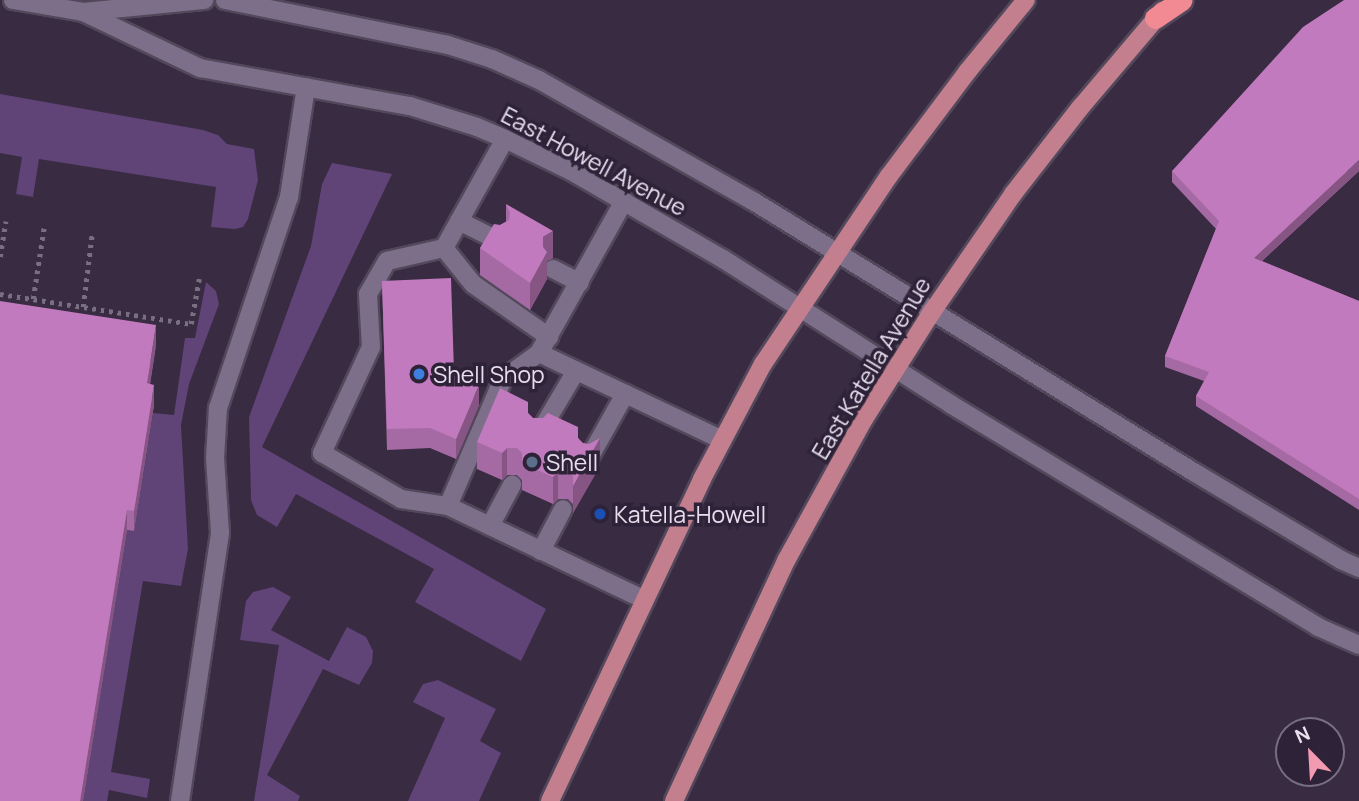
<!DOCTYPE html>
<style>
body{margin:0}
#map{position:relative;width:1359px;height:801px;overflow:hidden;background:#382b42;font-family:Manrope,sans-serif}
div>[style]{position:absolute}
.green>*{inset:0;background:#604377}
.path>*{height:4.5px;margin-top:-2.25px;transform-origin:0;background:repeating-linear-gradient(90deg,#796e82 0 3.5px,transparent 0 8.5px)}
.roads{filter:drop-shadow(2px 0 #53485b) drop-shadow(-2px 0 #53485b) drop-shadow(0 2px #53485b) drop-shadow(0 -2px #53485b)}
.minor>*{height:18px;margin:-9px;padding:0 9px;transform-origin:9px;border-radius:9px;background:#7d6f89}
.major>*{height:18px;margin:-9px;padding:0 9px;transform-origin:9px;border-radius:9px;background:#c37f8e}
.highway>*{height:21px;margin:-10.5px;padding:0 10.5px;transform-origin:10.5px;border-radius:10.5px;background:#f18a92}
.wall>*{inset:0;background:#a569a3}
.shaded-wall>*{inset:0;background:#865584}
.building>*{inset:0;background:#c07abd}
.dots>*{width:19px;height:19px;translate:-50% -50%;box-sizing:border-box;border:4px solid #2e2238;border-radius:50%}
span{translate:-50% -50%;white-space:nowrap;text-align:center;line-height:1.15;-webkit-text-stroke:7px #2e2238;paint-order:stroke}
.street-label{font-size:23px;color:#e7dfee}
.poi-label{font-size:23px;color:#e7dfee}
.left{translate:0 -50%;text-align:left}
.north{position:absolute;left:1275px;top:717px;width:70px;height:70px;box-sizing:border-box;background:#2e2238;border:2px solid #786e81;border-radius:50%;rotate:336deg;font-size:19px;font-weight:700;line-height:28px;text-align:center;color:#e7dfee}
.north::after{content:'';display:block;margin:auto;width:24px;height:32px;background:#f19ab1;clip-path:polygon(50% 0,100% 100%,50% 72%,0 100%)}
</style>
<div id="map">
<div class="green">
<div style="clip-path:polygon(0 94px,203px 130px,218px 135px,227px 144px,254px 149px,258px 180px,248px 219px,243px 227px,235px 229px,211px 227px,216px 187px,39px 159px,33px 197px,16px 194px,22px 157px,0 153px)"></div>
<div style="clip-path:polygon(332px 163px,392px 174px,262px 447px,546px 609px,521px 661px,415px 602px,434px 569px,296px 494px,277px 527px,257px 515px,251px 500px,249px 417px,311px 246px,322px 184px)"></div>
<div style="clip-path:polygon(206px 282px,216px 291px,219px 304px,189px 384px,181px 425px,188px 549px,181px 586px,143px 581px,111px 772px,150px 779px,147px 798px,109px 790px,107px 801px,83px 801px,127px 530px,134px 531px,153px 413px,174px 415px,185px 338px,195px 338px)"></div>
<div style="clip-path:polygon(273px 587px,291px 597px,271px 630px,329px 661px,347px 627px,366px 637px,373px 651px,372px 663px,359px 685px,323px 669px,267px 775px,300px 796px,298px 801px,254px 801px,279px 645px,240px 640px,246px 601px,253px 592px)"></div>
<div style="clip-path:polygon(438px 680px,496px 709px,480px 741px,501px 753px,479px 801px,408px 801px,445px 718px,413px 702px,423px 684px)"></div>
</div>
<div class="path">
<div style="left:0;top:257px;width:36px;rotate:-81deg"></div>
<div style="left:0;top:294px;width:193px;rotate:8.9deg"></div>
<div style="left:191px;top:324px;width:46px;rotate:-79.9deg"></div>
<div style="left:33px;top:299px;width:73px;rotate:-81.3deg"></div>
<div style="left:83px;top:307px;width:74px;rotate:-83deg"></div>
</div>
<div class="roads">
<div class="minor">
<div style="left:13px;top:0;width:71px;rotate:9.7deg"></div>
<div style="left:83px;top:12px;width:130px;rotate:25.6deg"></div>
<div style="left:200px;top:68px;width:213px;rotate:10.3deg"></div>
<div style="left:410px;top:106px;width:70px;rotate:17.4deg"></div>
<div style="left:477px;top:127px;width:30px;rotate:23deg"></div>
<div style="left:505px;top:139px;width:73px;rotate:25.9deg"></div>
<div style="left:571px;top:171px;width:176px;rotate:30.1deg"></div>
<div style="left:723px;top:259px;width:272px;rotate:32.5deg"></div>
<div style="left:952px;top:405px;width:428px;rotate:31.2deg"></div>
<div style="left:1318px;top:627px;width:45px;rotate:23.7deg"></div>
<div style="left:225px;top:0;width:227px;rotate:11.4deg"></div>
<div style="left:448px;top:45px;width:46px;rotate:17.7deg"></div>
<div style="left:492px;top:59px;width:51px;rotate:24.1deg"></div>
<div style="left:539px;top:80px;width:246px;rotate:29.5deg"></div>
<div style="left:753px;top:201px;width:521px;rotate:31.59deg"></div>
<div style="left:1197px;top:474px;width:168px;rotate:30.8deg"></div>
<div style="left:1341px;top:560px;width:20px;rotate:24deg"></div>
<div style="left:83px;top:12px;width:122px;rotate:-5.7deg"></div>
<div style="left:505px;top:139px;width:125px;rotate:119.2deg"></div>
<div style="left:444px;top:248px;width:58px;rotate:167.2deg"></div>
<div style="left:387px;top:261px;width:38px;rotate:120deg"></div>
<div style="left:368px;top:294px;width:53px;rotate:86.8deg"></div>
<div style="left:371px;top:347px;width:117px;rotate:114.8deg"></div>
<div style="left:322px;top:453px;width:91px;rotate:30.2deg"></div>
<div style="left:401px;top:499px;width:48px;rotate:8.5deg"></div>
<div style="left:448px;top:506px;width:218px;rotate:25.5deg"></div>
<div style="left:624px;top:201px;width:174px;rotate:119.2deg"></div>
<div style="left:539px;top:353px;width:203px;rotate:25.4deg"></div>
<div style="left:459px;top:221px;width:45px;rotate:26.6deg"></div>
<div style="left:444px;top:248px;width:46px;rotate:51.1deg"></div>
<div style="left:473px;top:284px;width:93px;rotate:34.9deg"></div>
<div style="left:553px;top:269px;width:30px;rotate:27deg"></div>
<div style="left:538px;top:435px;width:74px;rotate:-59.3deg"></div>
<div style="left:588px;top:460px;width:76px;rotate:-60.7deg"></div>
<div style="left:448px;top:506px;width:138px;rotate:-66.6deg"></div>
<div style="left:503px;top:379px;width:44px;rotate:-35.8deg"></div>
<div style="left:490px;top:526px;width:47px;rotate:-61.8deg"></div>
<div style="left:541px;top:551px;width:47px;rotate:-62.4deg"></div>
<div style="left:180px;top:801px;width:271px;rotate:-81.5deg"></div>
<div style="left:220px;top:533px;width:75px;rotate:-93.8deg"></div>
<div style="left:215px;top:458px;width:50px;rotate:-86.6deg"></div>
<div style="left:218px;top:408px;width:223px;rotate:-71.4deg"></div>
<div style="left:289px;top:197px;width:111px;rotate:-81.2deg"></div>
</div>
<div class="major">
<div style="left:550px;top:801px;width:356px;rotate:-64.7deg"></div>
<div style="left:702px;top:479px;width:130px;rotate:-62.1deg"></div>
<div style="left:763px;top:364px;width:226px;rotate:-56.2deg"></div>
<div style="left:889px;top:176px;width:130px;rotate:-53.1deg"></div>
<div style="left:967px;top:72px;width:93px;rotate:-50.7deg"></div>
<div style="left:674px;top:801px;width:267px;rotate:-65deg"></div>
<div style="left:787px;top:559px;width:160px;rotate:-61.2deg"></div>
<div style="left:864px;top:419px;width:127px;rotate:-57.6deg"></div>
<div style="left:932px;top:312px;width:143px;rotate:-55.5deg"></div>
<div style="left:1013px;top:194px;width:109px;rotate:-52.1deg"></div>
<div style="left:1080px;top:108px;width:128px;rotate:-49.7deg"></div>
</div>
<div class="highway">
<div style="left:1155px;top:18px;width:32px;rotate:-34deg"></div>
</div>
</div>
<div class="wall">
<div style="clip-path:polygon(1172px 171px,1359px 171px,1262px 261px,1359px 301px,1359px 510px,1196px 406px,1196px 396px,1204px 381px,1165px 367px,1165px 356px,1216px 229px,1172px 182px)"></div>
<div style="clip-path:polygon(506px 204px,553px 258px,547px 261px,547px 279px,530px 310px,480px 275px,480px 248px,500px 225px,506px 222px)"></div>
<div style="clip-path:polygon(382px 281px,479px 405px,456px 459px,430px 448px,387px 450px)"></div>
<div style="clip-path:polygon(156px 345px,150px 384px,154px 405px,134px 531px,127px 530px,83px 801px,0 801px)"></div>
<div style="clip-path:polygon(528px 413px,533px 418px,578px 438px,600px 466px,573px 513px,573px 504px,568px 499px,558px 499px,553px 504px,522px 490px,522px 480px,517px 475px,507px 475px,502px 480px,477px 469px,477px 442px)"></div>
</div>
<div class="shaded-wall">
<div style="clip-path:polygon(1359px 160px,1359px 171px,1254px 268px,1254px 258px)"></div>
<div style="clip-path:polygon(553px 231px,553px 258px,547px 261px,547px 279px,530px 310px,530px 283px,543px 237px)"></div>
<div style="clip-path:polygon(156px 325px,156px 345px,147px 404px,147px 383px)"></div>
<div style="clip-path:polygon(154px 385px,154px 405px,134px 531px,134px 511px)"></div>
<div style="clip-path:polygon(479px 385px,479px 405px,456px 459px,456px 439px)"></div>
<div style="clip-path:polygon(600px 438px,600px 466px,573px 513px,573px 486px)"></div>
<div style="clip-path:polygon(507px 448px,507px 475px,502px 480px,502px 453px)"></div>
<div style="clip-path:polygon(558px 472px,558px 499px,553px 504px,553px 477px)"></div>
<div style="clip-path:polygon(127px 510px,127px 530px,83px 801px,80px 801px)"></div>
</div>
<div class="building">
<div style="clip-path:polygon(1344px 0,1359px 0,1359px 160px,1254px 258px,1359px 301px,1359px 499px,1196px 396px,1209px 372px,1165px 356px,1219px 221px,1172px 171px,1303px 27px)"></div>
<div style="clip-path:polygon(506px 204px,553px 231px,543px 237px,543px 247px,547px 252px,530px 283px,480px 248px,494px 224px,500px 225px,509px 220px,510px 213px)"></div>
<div style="clip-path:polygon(451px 278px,454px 372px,479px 385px,456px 439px,430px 428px,387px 429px,382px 281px)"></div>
<div style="clip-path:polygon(0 301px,156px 325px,147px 383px,154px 385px,134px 511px,127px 510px,80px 801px,0 801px)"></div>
<div style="clip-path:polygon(500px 388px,528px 402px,528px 413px,533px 418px,543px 418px,548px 413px,578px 427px,578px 438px,583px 443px,589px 444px,600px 438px,573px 486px,573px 476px,568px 472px,558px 472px,553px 477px,522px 463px,522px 453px,517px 448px,507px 448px,502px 453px,477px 442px)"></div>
</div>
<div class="dots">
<div style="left:419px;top:374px;background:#3f7fe0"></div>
<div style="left:532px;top:462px;background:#5c6f8a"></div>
<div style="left:600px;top:514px;background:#1a4fb4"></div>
</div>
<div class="street-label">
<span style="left:594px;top:161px;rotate:28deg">East Howell Avenue</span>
<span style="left:871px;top:368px;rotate:-59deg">East Katella Avenue</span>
</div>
<div class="poi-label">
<span class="left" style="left:433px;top:374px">Shell Shop</span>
<span class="left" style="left:546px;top:462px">Shell</span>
<span class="left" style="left:614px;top:514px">Katella-Howell</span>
</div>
<div class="north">N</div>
</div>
